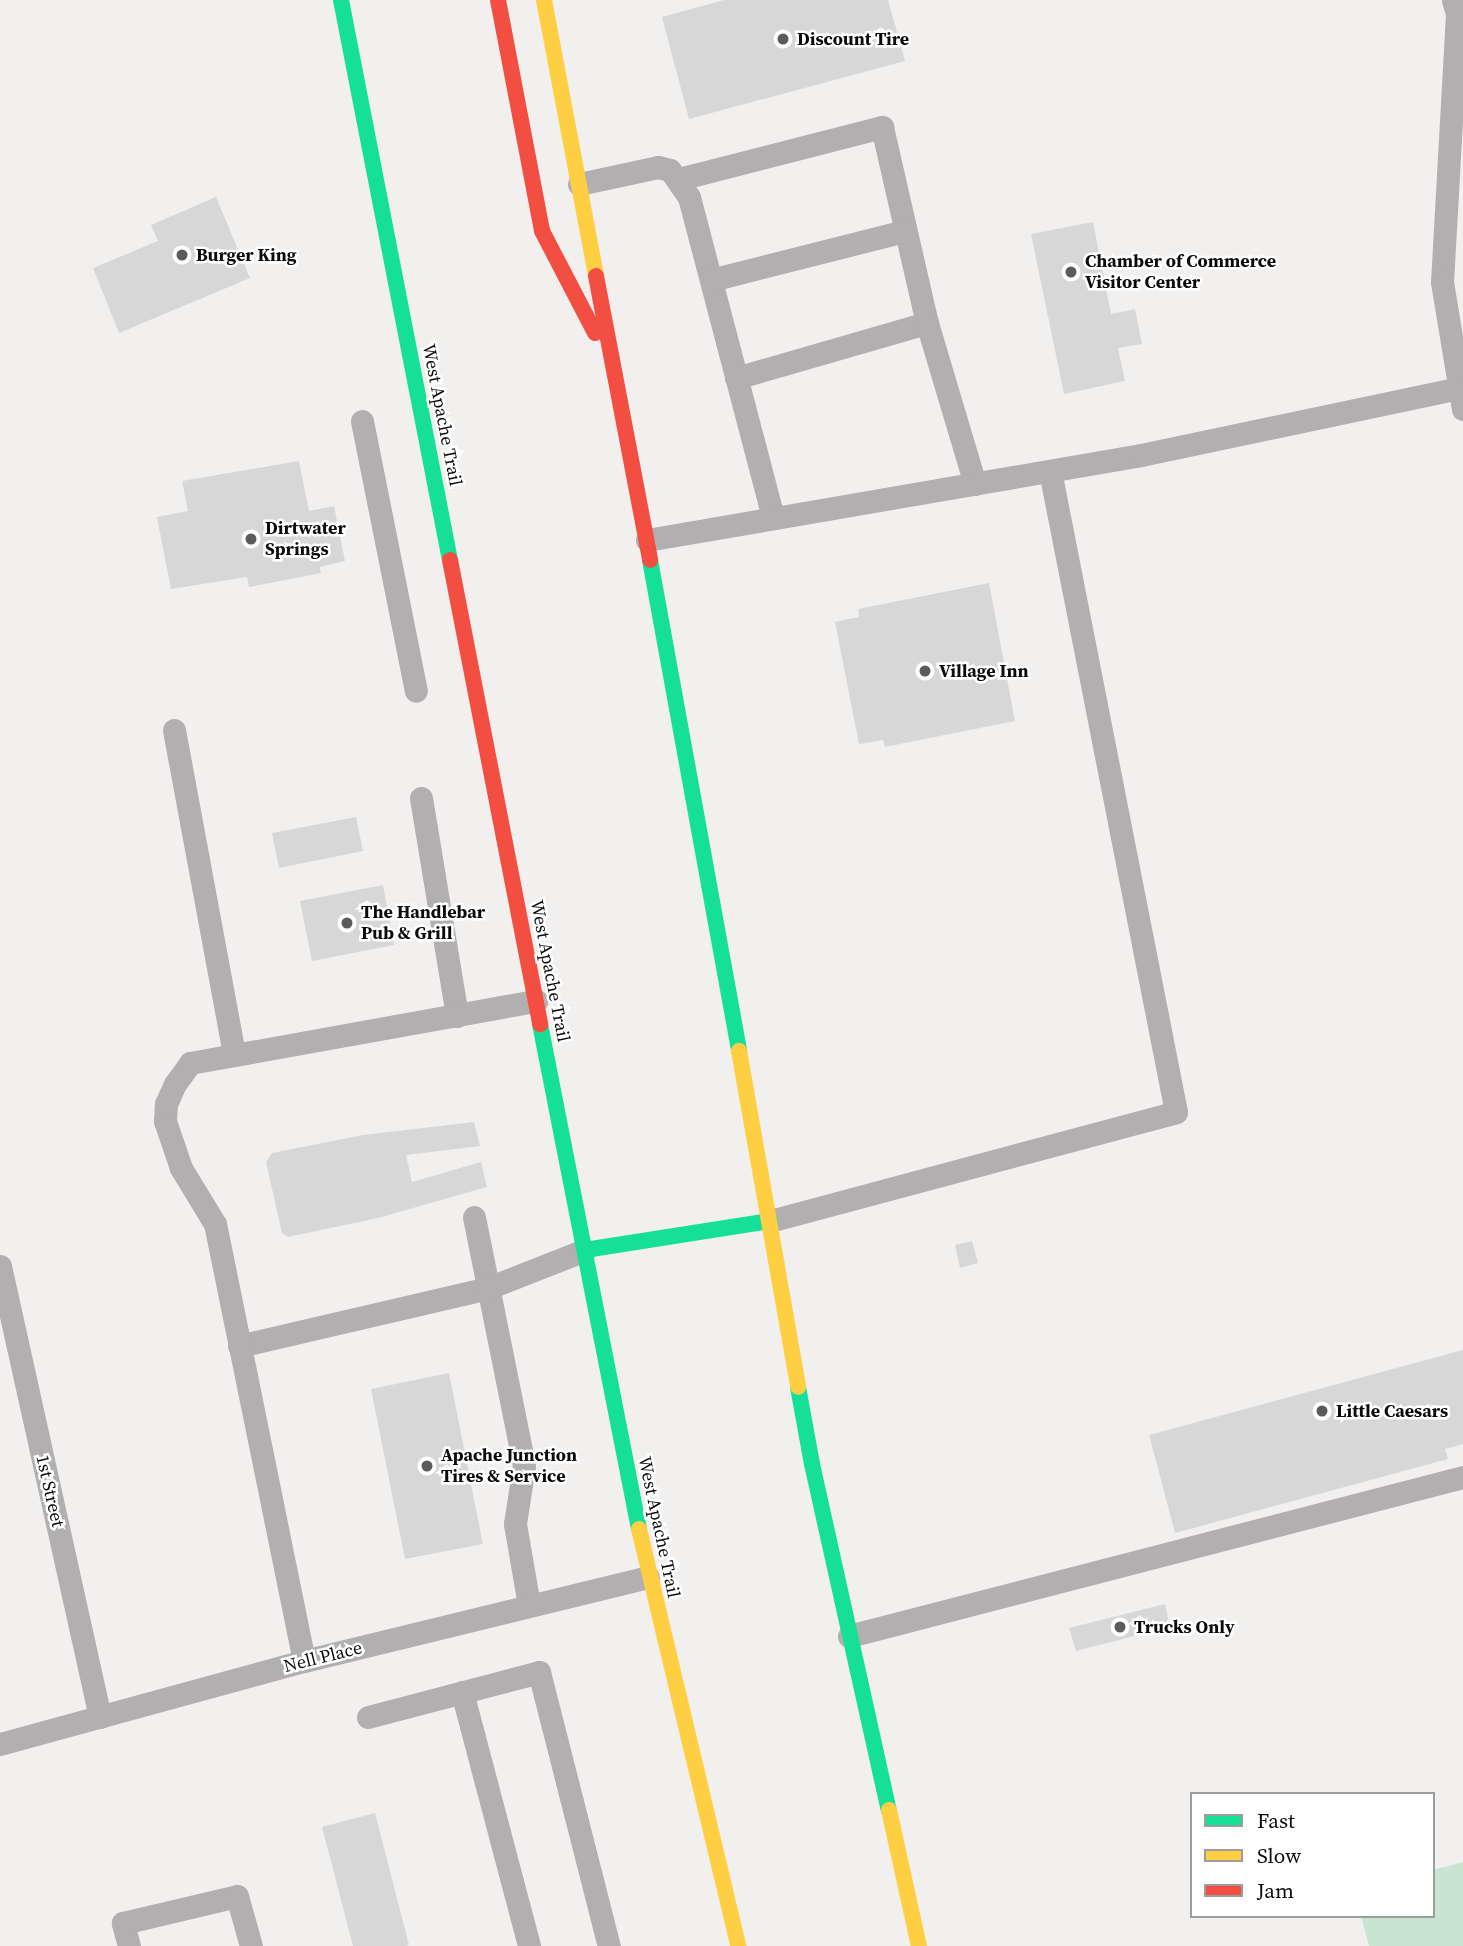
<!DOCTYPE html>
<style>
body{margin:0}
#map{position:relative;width:1463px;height:1946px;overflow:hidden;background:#f2f0ef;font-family:"Source Serif 4",serif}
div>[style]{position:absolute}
.green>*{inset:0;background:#c7e5d1}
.building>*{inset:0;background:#d8d7d7}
.lane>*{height:23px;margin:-11.5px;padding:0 11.5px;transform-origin:11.5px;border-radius:11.5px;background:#b1afaf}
.fast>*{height:16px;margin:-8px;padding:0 8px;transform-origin:8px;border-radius:8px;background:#16e098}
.slow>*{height:16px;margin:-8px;padding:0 8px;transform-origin:8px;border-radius:8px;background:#ffcf43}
.jam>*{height:16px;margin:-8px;padding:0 8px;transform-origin:8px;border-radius:8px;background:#f24e42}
.dots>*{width:19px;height:19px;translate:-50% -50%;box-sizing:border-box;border:4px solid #fff;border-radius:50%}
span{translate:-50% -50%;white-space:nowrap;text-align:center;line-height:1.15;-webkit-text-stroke:5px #fff;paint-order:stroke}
.poi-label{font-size:18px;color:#0c0b0b;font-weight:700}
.left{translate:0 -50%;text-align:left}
.street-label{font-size:18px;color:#0c0b0b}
.legend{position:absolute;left:1190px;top:1792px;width:245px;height:126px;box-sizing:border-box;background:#fff;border:2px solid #9e9d9d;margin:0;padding:9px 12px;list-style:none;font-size:21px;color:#0c0b0b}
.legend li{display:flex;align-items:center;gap:14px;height:35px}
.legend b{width:35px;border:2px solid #9e9d9d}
</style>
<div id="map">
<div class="green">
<div style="clip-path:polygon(1463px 1862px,1463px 1946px,1369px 1946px,1361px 1916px,1433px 1916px,1433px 1870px)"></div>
</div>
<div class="building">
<div style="clip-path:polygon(724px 0,888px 0,905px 61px,689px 119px,662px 17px)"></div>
<div style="clip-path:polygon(216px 197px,250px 278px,119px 333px,93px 268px,158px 241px,151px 225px)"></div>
<div style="clip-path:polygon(1093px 222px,1111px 314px,1135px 309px,1142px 344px,1118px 348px,1125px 381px,1064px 394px,1031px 234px)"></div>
<div style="clip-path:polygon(299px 461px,309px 511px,334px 506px,345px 561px,320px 567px,321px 573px,249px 587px,247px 577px,171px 589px,157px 517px,188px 511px,182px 481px)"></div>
<div style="clip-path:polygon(989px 583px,1015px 721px,885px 747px,883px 740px,859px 744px,835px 622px,859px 617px,858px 609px)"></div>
<div style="clip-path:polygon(356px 817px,363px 851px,279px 868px,272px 833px)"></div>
<div style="clip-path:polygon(383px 885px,394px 945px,312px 961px,300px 901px)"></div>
<div style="clip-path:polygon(474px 1122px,480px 1146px,406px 1155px,412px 1182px,481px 1162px,487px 1187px,378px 1218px,288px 1237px,282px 1233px,266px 1162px,272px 1153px,363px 1135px)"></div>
<div style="clip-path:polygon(972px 1241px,978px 1263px,960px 1268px,955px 1245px)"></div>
<div style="clip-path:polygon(1463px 1350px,1463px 1444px,1445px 1449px,1448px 1459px,1175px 1533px,1149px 1435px)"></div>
<div style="clip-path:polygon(449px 1373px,483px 1544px,405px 1559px,371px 1389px)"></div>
<div style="clip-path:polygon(1165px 1604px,1170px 1627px,1076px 1651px,1069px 1628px)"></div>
<div style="clip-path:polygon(375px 1813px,409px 1945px,404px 1946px,353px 1946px,322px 1827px)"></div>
</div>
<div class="lane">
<div style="left:1453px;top:0;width:15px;rotate:74deg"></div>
<div style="left:1457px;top:14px;width:268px;rotate:93.2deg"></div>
<div style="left:1442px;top:282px;width:129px;rotate:80.6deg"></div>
<div style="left:679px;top:179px;width:210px;rotate:-14.4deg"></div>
<div style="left:882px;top:127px;width:201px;rotate:77.1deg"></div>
<div style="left:579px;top:184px;width:81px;rotate:-12.1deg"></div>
<div style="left:658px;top:167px;width:12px;rotate:14deg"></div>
<div style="left:670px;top:170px;width:33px;rotate:55deg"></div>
<div style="left:689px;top:197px;width:332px;rotate:75.3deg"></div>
<div style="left:711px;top:280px;width:200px;rotate:-14.2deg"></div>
<div style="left:736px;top:378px;width:199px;rotate:-16.1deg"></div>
<div style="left:927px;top:323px;width:168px;rotate:73.4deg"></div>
<div style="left:362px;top:421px;width:275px;rotate:78.7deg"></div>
<div style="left:647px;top:540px;width:501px;rotate:-9.76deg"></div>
<div style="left:1141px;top:455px;width:329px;rotate:-11.9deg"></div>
<div style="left:174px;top:730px;width:330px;rotate:79.5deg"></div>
<div style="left:421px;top:798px;width:221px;rotate:80.6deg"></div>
<div style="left:474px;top:1217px;width:253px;rotate:78.6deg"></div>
<div style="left:524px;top:1465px;width:60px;rotate:98.7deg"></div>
<div style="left:515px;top:1524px;width:82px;rotate:80.2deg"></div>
<div style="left:770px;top:1221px;width:420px;rotate:-15deg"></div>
<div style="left:1176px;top:1112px;width:653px;rotate:-101.12deg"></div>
<div style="left:0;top:1266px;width:462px;rotate:77.5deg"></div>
<div style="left:239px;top:1346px;width:256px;rotate:-13.1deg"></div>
<div style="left:488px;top:1288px;width:104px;rotate:-21.4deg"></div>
<div style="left:849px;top:1636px;width:634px;rotate:-14.52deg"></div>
<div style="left:304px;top:1661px;width:446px;rotate:-101.5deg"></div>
<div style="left:215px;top:1224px;width:66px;rotate:-121.3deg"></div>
<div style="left:181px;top:1168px;width:50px;rotate:-108.8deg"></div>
<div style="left:165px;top:1121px;width:17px;rotate:-87deg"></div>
<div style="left:166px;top:1104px;width:22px;rotate:-66deg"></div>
<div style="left:175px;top:1084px;width:26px;rotate:-54deg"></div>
<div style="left:190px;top:1063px;width:352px;rotate:-10.2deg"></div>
<div style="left:462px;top:1692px;width:263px;rotate:75.2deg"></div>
<div style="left:368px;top:1717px;width:177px;rotate:-14.7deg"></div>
<div style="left:539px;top:1672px;width:283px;rotate:75.7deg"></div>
<div style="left:0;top:1744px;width:315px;rotate:-15.3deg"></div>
<div style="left:304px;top:1661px;width:354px;rotate:-13.7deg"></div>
<div style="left:129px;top:1946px;width:24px;rotate:-105deg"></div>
<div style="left:123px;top:1923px;width:117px;rotate:-13.3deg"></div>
<div style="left:237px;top:1896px;width:52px;rotate:74.4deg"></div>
</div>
<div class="fast">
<div style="left:341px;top:0;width:571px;rotate:78.99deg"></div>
<div style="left:650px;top:560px;width:499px;rotate:79.7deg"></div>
<div style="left:540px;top:1024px;width:515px;rotate:78.91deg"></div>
<div style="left:585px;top:1250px;width:187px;rotate:-8.9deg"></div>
<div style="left:798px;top:1387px;width:78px;rotate:79.7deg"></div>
<div style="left:812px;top:1464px;width:354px;rotate:77.5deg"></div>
</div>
<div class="slow">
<div style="left:544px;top:0;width:281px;rotate:79.3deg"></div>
<div style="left:739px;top:1051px;width:341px;rotate:80deg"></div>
<div style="left:639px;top:1529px;width:429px;rotate:76.6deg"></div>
<div style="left:889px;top:1810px;width:139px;rotate:77.6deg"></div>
</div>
<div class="jam">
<div style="left:498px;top:0;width:235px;rotate:79.2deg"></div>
<div style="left:542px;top:231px;width:115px;rotate:62.5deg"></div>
<div style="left:596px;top:276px;width:289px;rotate:79.2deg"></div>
<div style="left:450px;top:560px;width:473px;rotate:79deg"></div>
</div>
<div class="dots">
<div style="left:783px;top:39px;background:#5c5b5b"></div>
<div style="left:182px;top:255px;background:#5c5b5b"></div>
<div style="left:1071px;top:272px;background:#5c5b5b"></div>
<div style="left:251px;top:539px;background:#5c5b5b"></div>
<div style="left:925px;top:671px;background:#5c5b5b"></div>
<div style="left:347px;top:923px;background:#5c5b5b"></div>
<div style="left:1322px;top:1411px;background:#5c5b5b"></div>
<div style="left:427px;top:1466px;background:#5c5b5b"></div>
<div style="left:1120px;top:1627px;background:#5c5b5b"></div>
</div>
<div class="poi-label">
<span class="left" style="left:797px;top:39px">Discount Tire</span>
<span class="left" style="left:196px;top:255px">Burger King</span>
<span class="left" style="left:1085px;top:272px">Chamber of Commerce<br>Visitor Center</span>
<span class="left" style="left:265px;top:539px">Dirtwater<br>Springs</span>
<span class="left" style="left:939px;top:671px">Village Inn</span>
<span class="left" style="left:361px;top:923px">The Handlebar<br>Pub &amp; Grill</span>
<span class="left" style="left:1336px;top:1411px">Little Caesars</span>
<span class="left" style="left:441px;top:1466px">Apache Junction<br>Tires &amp; Service</span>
<span class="left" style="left:1134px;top:1627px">Trucks Only</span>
</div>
<div class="street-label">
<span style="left:442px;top:415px;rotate:79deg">West Apache Trail</span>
<span style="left:550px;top:971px;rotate:79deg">West Apache Trail</span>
<span style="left:50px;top:1491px;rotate:77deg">1st Street</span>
<span style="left:659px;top:1527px;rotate:78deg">West Apache Trail</span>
<span style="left:323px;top:1657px;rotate:-14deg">Nell Place</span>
</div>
<ul class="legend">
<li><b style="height:9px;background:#16e098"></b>Fast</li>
<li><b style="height:9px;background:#ffcf43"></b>Slow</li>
<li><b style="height:9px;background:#f24e42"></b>Jam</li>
</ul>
</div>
